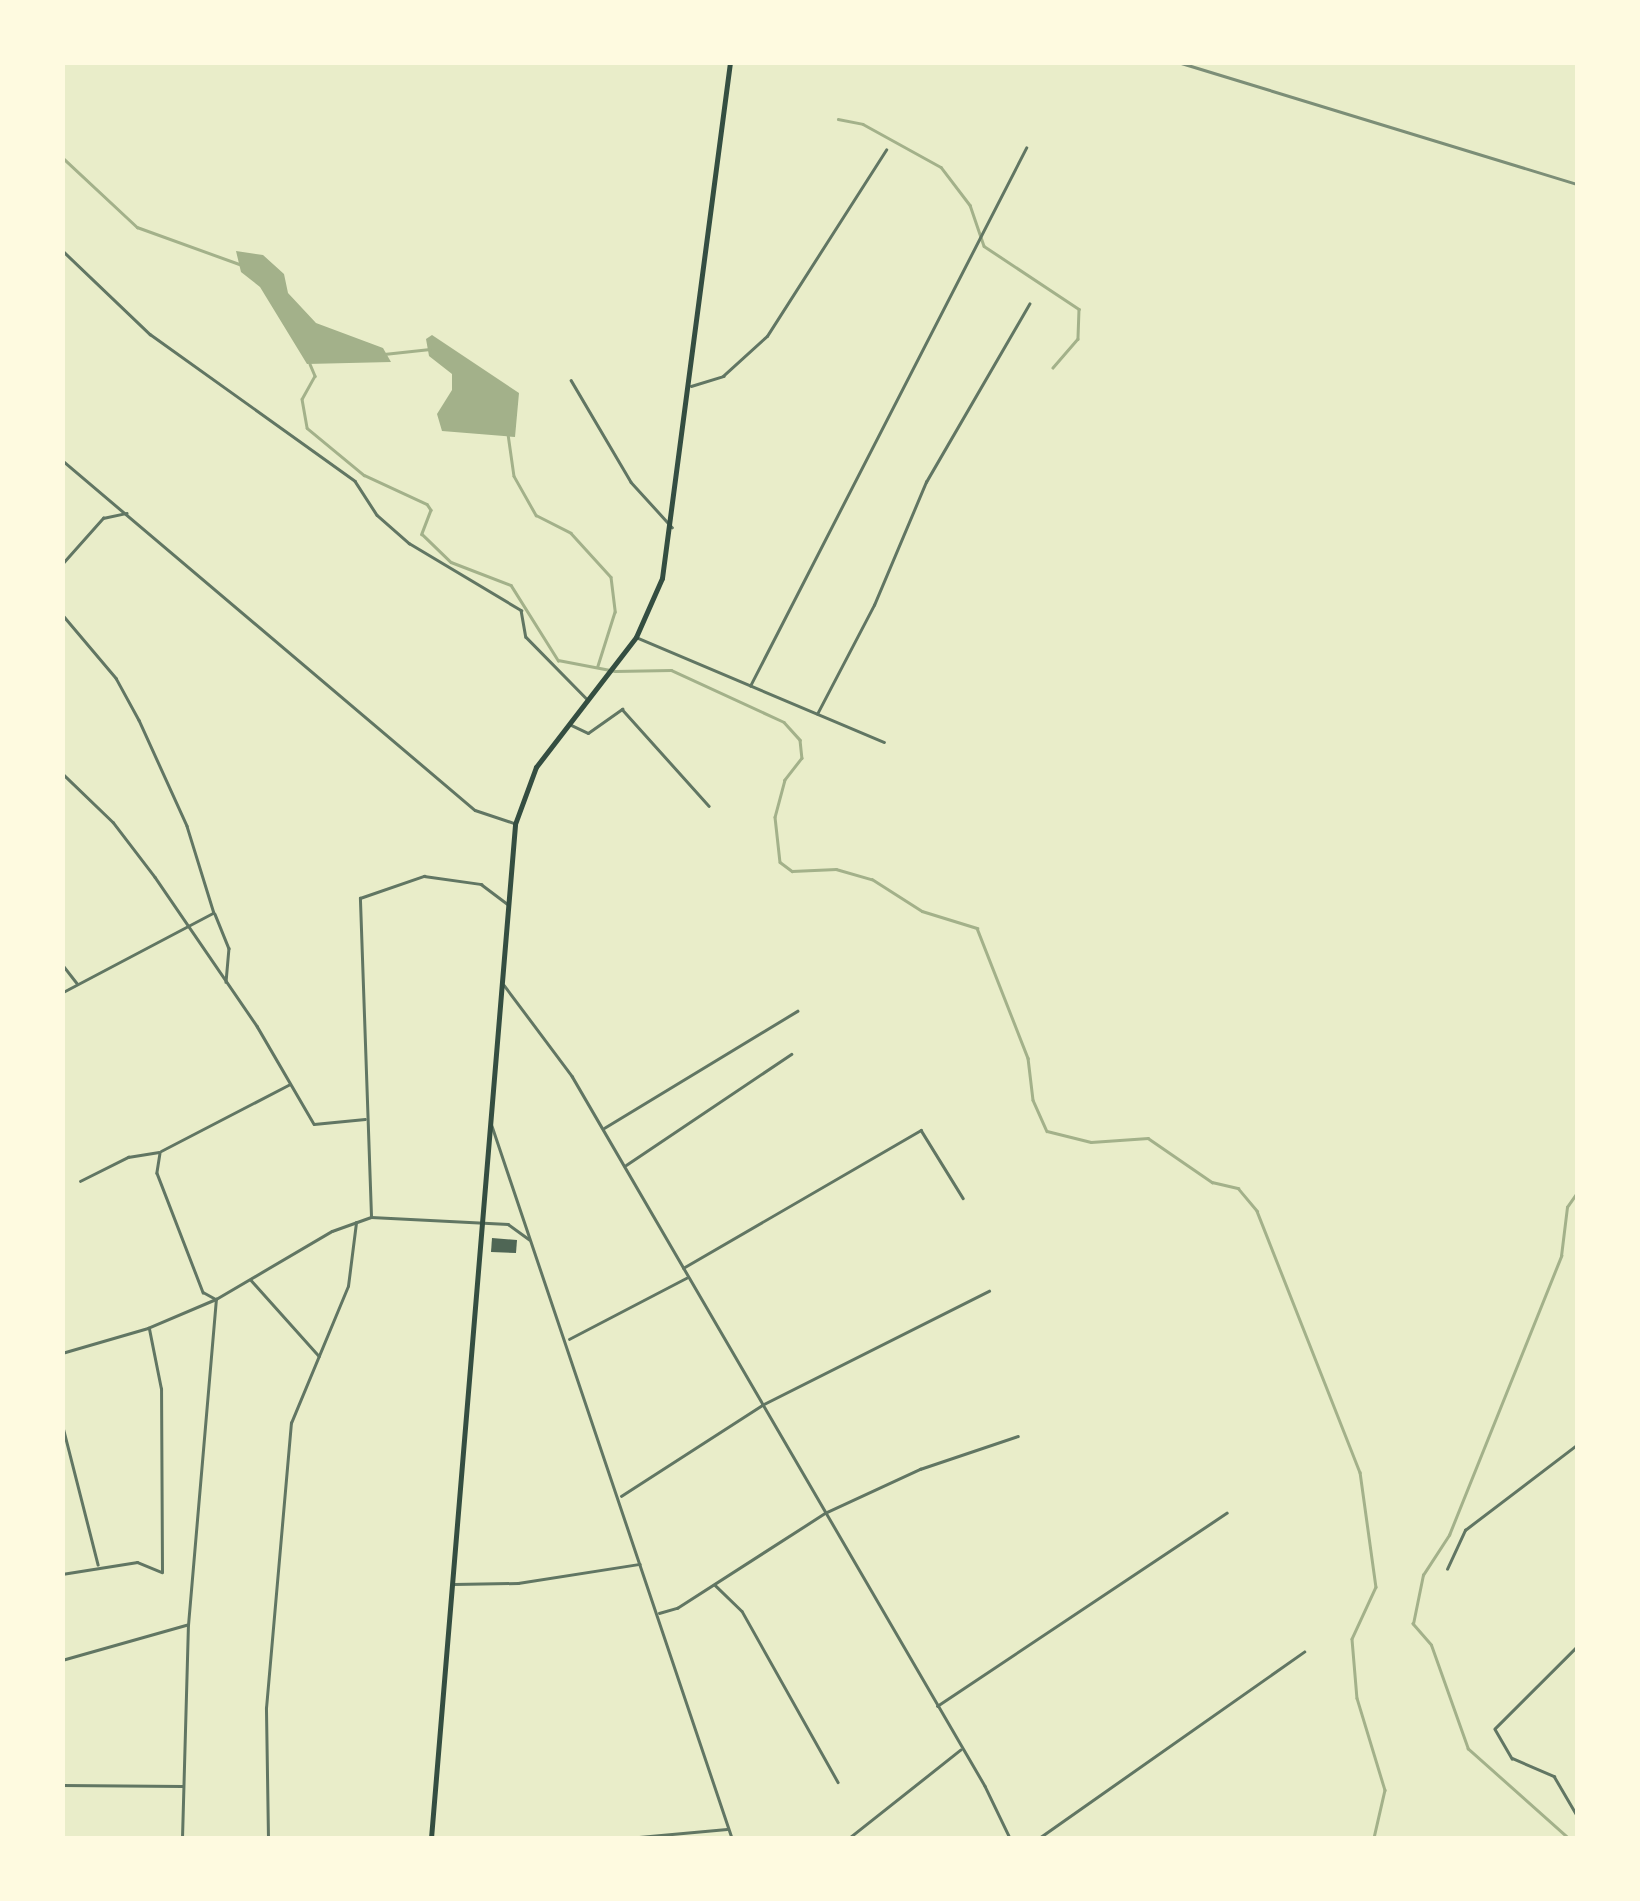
<!DOCTYPE html>
<style>
body{margin:0}
#map{position:relative;width:1640px;height:1901px;overflow:hidden;background:#e9edc9;font-family:Merriweather,serif}
div>[style]{position:absolute}
.water>*{inset:0;background:#a3b18a}
.stream>*{height:2.5px;margin:-1.25px;padding:0 1.25px;transform-origin:1.25px;border-radius:1.25px;background:#a3b18a}
.building>*{inset:0;background:#4f6655}
.minor>*{height:2.5px;margin:-1.25px;padding:0 1.25px;transform-origin:1.25px;border-radius:1.25px;background:#617663}
.primary>*{height:5px;margin:-2.5px;padding:0 2.5px;transform-origin:2.5px;border-radius:2.5px;background:#344e41}
.rail>*{height:2.5px;margin:-1.25px;padding:0 1.25px;transform-origin:1.25px;border-radius:1.25px;background:#7c8e77}
span{translate:-50% -50%;white-space:nowrap;text-align:center;line-height:1.15;-webkit-text-stroke:8px #fefae0;paint-order:stroke}
.frame{position:absolute;inset:0;border:65px solid #fefae0;pointer-events:none}
</style>
<div id="map">
<div class="water">
<div style="clip-path:polygon(236px 251px,263px 255px,284px 274px,288px 293px,316px 323px,383px 348px,391px 362px,307px 364px,260px 287px,241px 272px)"></div>
<div style="clip-path:polygon(432px 335px,519px 393px,515px 437px,442px 431px,437px 414px,452px 390px,452px 374px,429px 356px,426px 339px)"></div>
</div>
<div class="stream">
<div style="left:838px;top:119px;width:25px;rotate:11deg"></div>
<div style="left:863px;top:124px;width:89px;rotate:28.9deg"></div>
<div style="left:941px;top:167px;width:48px;rotate:52.7deg"></div>
<div style="left:970px;top:205px;width:43px;rotate:71.1deg"></div>
<div style="left:984px;top:246px;width:114px;rotate:33.6deg"></div>
<div style="left:1079px;top:309px;width:30px;rotate:92deg"></div>
<div style="left:1078px;top:339px;width:38px;rotate:131deg"></div>
<div style="left:62px;top:157px;width:103px;rotate:43deg"></div>
<div style="left:137px;top:227px;width:112px;rotate:19.9deg"></div>
<div style="left:384px;top:354px;width:46px;rotate:-6.2deg"></div>
<div style="left:310px;top:364px;width:13px;rotate:67deg"></div>
<div style="left:315px;top:376px;width:26px;rotate:119deg"></div>
<div style="left:302px;top:399px;width:29px;rotate:80deg"></div>
<div style="left:307px;top:428px;width:74px;rotate:39.5deg"></div>
<div style="left:364px;top:475px;width:69px;rotate:24.7deg"></div>
<div style="left:427px;top:504px;width:7px;rotate:56deg"></div>
<div style="left:431px;top:510px;width:26px;rotate:111deg"></div>
<div style="left:422px;top:534px;width:40px;rotate:44deg"></div>
<div style="left:451px;top:562px;width:64px;rotate:21deg"></div>
<div style="left:511px;top:585px;width:89px;rotate:57.9deg"></div>
<div style="left:558px;top:660px;width:58px;rotate:10.9deg"></div>
<div style="left:615px;top:671px;width:56px;rotate:-1deg"></div>
<div style="left:671px;top:670px;width:124px;rotate:24.7deg"></div>
<div style="left:784px;top:722px;width:24px;rotate:48deg"></div>
<div style="left:800px;top:740px;width:18px;rotate:84deg"></div>
<div style="left:802px;top:758px;width:28px;rotate:128deg"></div>
<div style="left:785px;top:780px;width:38px;rotate:105deg"></div>
<div style="left:775px;top:817px;width:45px;rotate:83.7deg"></div>
<div style="left:780px;top:862px;width:15px;rotate:37deg"></div>
<div style="left:792px;top:871px;width:44px;rotate:-2.6deg"></div>
<div style="left:836px;top:869px;width:37px;rotate:16deg"></div>
<div style="left:872px;top:879px;width:59px;rotate:32.6deg"></div>
<div style="left:922px;top:911px;width:58px;rotate:17.2deg"></div>
<div style="left:977px;top:928px;width:140px;rotate:68.6deg"></div>
<div style="left:1028px;top:1058px;width:42px;rotate:83.2deg"></div>
<div style="left:1033px;top:1100px;width:34px;rotate:66deg"></div>
<div style="left:1047px;top:1131px;width:45px;rotate:14deg"></div>
<div style="left:1091px;top:1142px;width:57px;rotate:-4deg"></div>
<div style="left:1148px;top:1138px;width:78px;rotate:34.5deg"></div>
<div style="left:1212px;top:1182px;width:27px;rotate:13deg"></div>
<div style="left:1238px;top:1188px;width:30px;rotate:50deg"></div>
<div style="left:1257px;top:1211px;width:281px;rotate:68.5deg"></div>
<div style="left:1360px;top:1472px;width:116px;rotate:82.1deg"></div>
<div style="left:1376px;top:1587px;width:57px;rotate:114.8deg"></div>
<div style="left:1352px;top:1639px;width:59px;rotate:85.2deg"></div>
<div style="left:1357px;top:1698px;width:96px;rotate:73.1deg"></div>
<div style="left:1385px;top:1790px;width:49px;rotate:102.9deg"></div>
<div style="left:508px;top:434px;width:42px;rotate:81.9deg"></div>
<div style="left:514px;top:476px;width:45px;rotate:60.6deg"></div>
<div style="left:536px;top:515px;width:39px;rotate:27deg"></div>
<div style="left:571px;top:533px;width:59px;rotate:47.7deg"></div>
<div style="left:611px;top:577px;width:35px;rotate:83deg"></div>
<div style="left:615px;top:612px;width:57px;rotate:107.5deg"></div>
<div style="left:1568px;top:1838px;width:134px;rotate:-138.3deg"></div>
<div style="left:1468px;top:1749px;width:110px;rotate:-109.6deg"></div>
<div style="left:1431px;top:1645px;width:28px;rotate:-131deg"></div>
<div style="left:1413px;top:1624px;width:50px;rotate:-78.5deg"></div>
<div style="left:1423px;top:1575px;width:48px;rotate:-57deg"></div>
<div style="left:1449px;top:1535px;width:301px;rotate:-68.1deg"></div>
<div style="left:1561px;top:1256px;width:49px;rotate:-83deg"></div>
<div style="left:1567px;top:1207px;width:19px;rotate:-55deg"></div>
</div>
<div class="building">
<div style="clip-path:polygon(492px 1238px,517px 1240px,516px 1253px,491px 1252px)"></div>
</div>
<div class="minor">
<div style="left:62px;top:250px;width:122px;rotate:43.7deg"></div>
<div style="left:150px;top:334px;width:252px;rotate:35.6deg"></div>
<div style="left:355px;top:481px;width:40px;rotate:57.1deg"></div>
<div style="left:377px;top:515px;width:43px;rotate:41.2deg"></div>
<div style="left:409px;top:543px;width:131px;rotate:30.9deg"></div>
<div style="left:521px;top:610px;width:27px;rotate:80deg"></div>
<div style="left:526px;top:637px;width:88px;rotate:45.5deg"></div>
<div style="left:571px;top:380px;width:118px;rotate:59.5deg"></div>
<div style="left:631px;top:482px;width:61px;rotate:47.7deg"></div>
<div style="left:691px;top:386px;width:34px;rotate:-17deg"></div>
<div style="left:723px;top:376px;width:59px;rotate:-42.3deg"></div>
<div style="left:767px;top:336px;width:221px;rotate:-57.4deg"></div>
<div style="left:62px;top:460px;width:541px;rotate:40.28deg"></div>
<div style="left:475px;top:810px;width:41px;rotate:18.4deg"></div>
<div style="left:62px;top:564px;width:62px;rotate:-48.3deg"></div>
<div style="left:103px;top:518px;width:24px;rotate:-12deg"></div>
<div style="left:62px;top:614px;width:84px;rotate:49.8deg"></div>
<div style="left:116px;top:678px;width:48px;rotate:61.3deg"></div>
<div style="left:139px;top:720px;width:116px;rotate:65.6deg"></div>
<div style="left:187px;top:826px;width:91px;rotate:72.8deg"></div>
<div style="left:214px;top:913px;width:172px;rotate:152.2deg"></div>
<div style="left:638px;top:638px;width:267px;rotate:22.9deg"></div>
<div style="left:750px;top:686px;width:605px;rotate:-62.84deg"></div>
<div style="left:817px;top:714px;width:123px;rotate:-62.4deg"></div>
<div style="left:874px;top:605px;width:134px;rotate:-67.1deg"></div>
<div style="left:926px;top:482px;width:206px;rotate:-59.9deg"></div>
<div style="left:569px;top:724px;width:21px;rotate:25deg"></div>
<div style="left:588px;top:733px;width:42px;rotate:-35.2deg"></div>
<div style="left:622px;top:709px;width:130px;rotate:48.1deg"></div>
<div style="left:62px;top:773px;width:71px;rotate:43.9deg"></div>
<div style="left:113px;top:822px;width:69px;rotate:52.6deg"></div>
<div style="left:155px;top:877px;width:181px;rotate:55.6deg"></div>
<div style="left:257px;top:1026px;width:113px;rotate:59.8deg"></div>
<div style="left:314px;top:1124px;width:51px;rotate:-5.6deg"></div>
<div style="left:215px;top:914px;width:37px;rotate:68deg"></div>
<div style="left:229px;top:948px;width:34px;rotate:95deg"></div>
<div style="left:62px;top:964px;width:24px;rotate:52deg"></div>
<div style="left:504px;top:985px;width:114px;rotate:53.2deg"></div>
<div style="left:572px;top:1076px;width:821px;rotate:59.81deg"></div>
<div style="left:985px;top:1786px;width:58px;rotate:64.3deg"></div>
<div style="left:492px;top:1126px;width:751px;rotate:71.37deg"></div>
<div style="left:604px;top:1128px;width:226px;rotate:-31.2deg"></div>
<div style="left:161px;top:1151px;width:145px;rotate:-27.4deg"></div>
<div style="left:160px;top:1153px;width:20px;rotate:99deg"></div>
<div style="left:157px;top:1173px;width:128px;rotate:68.9deg"></div>
<div style="left:203px;top:1292px;width:13px;rotate:29deg"></div>
<div style="left:626px;top:1165px;width:199px;rotate:-33.9deg"></div>
<div style="left:80px;top:1181px;width:54px;rotate:-26.6deg"></div>
<div style="left:128px;top:1157px;width:31px;rotate:-9deg"></div>
<div style="left:371px;top:1216px;width:318px;rotate:-92deg"></div>
<div style="left:360px;top:898px;width:68px;rotate:-19deg"></div>
<div style="left:424px;top:876px;width:58px;rotate:8deg"></div>
<div style="left:481px;top:884px;width:34px;rotate:37deg"></div>
<div style="left:683px;top:1268px;width:275px;rotate:-30.1deg"></div>
<div style="left:921px;top:1130px;width:80px;rotate:58.3deg"></div>
<div style="left:251px;top:1280px;width:102px;rotate:48.2deg"></div>
<div style="left:569px;top:1339px;width:132px;rotate:-27.5deg"></div>
<div style="left:62px;top:1353px;width:90px;rotate:-16.2deg"></div>
<div style="left:148px;top:1328px;width:74px;rotate:-23.1deg"></div>
<div style="left:216px;top:1299px;width:134px;rotate:-30.4deg"></div>
<div style="left:332px;top:1231px;width:41px;rotate:-19.7deg"></div>
<div style="left:371px;top:1217px;width:137px;rotate:2.9deg"></div>
<div style="left:508px;top:1224px;width:26px;rotate:36deg"></div>
<div style="left:62px;top:1423px;width:146px;rotate:75.7deg"></div>
<div style="left:621px;top:1496px;width:168px;rotate:-32.8deg"></div>
<div style="left:762px;top:1405px;width:254px;rotate:-26.7deg"></div>
<div style="left:1447px;top:1569px;width:43px;rotate:-65.2deg"></div>
<div style="left:1465px;top:1530px;width:142px;rotate:-37.3deg"></div>
<div style="left:62px;top:1574px;width:76px;rotate:-9.1deg"></div>
<div style="left:137px;top:1562px;width:27px;rotate:22deg"></div>
<div style="left:162px;top:1572px;width:183px;rotate:-90.3deg"></div>
<div style="left:161px;top:1389px;width:61px;rotate:-101.3deg"></div>
<div style="left:454px;top:1584px;width:64px;rotate:-0.9deg"></div>
<div style="left:518px;top:1583px;width:123px;rotate:-8.9deg"></div>
<div style="left:715px;top:1585px;width:37px;rotate:44deg"></div>
<div style="left:742px;top:1611px;width:196px;rotate:60.7deg"></div>
<div style="left:659px;top:1613px;width:19px;rotate:-16deg"></div>
<div style="left:677px;top:1608px;width:176px;rotate:-32.7deg"></div>
<div style="left:825px;top:1513px;width:105px;rotate:-24.9deg"></div>
<div style="left:920px;top:1469px;width:103px;rotate:-18.6deg"></div>
<div style="left:1578px;top:1646px;width:117px;rotate:135deg"></div>
<div style="left:1495px;top:1729px;width:34px;rotate:60deg"></div>
<div style="left:1512px;top:1758px;width:46px;rotate:23.2deg"></div>
<div style="left:1554px;top:1776px;width:48px;rotate:59.7deg"></div>
<div style="left:62px;top:1660px;width:129px;rotate:-15.8deg"></div>
<div style="left:937px;top:1706px;width:348px;rotate:-33.7deg"></div>
<div style="left:62px;top:1785px;width:120px;rotate:0.5deg"></div>
<div style="left:182px;top:1838px;width:213px;rotate:-88.4deg"></div>
<div style="left:188px;top:1625px;width:327px;rotate:-85.1deg"></div>
<div style="left:268px;top:1838px;width:130px;rotate:-90.9deg"></div>
<div style="left:266px;top:1708px;width:286px;rotate:-85deg"></div>
<div style="left:291px;top:1423px;width:148px;rotate:-67.4deg"></div>
<div style="left:348px;top:1286px;width:64px;rotate:-82.8deg"></div>
<div style="left:628px;top:1838px;width:99px;rotate:-5.2deg"></div>
<div style="left:849px;top:1838px;width:142px;rotate:-38.4deg"></div>
<div style="left:1039px;top:1838px;width:324px;rotate:-35.1deg"></div>
</div>
<div class="primary">
<div style="left:431px;top:1838px;width:1017px;rotate:-85.26deg"></div>
<div style="left:515px;top:824px;width:61px;rotate:-69.8deg"></div>
<div style="left:536px;top:767px;width:164px;rotate:-52.4deg"></div>
<div style="left:636px;top:637px;width:64px;rotate:-66.2deg"></div>
<div style="left:662px;top:578px;width:520px;rotate:-82.49deg"></div>
</div>
<div class="rail">
<div style="left:1178px;top:62px;width:418px;rotate:17deg"></div>
</div>
<div class="frame"></div>
</div>
